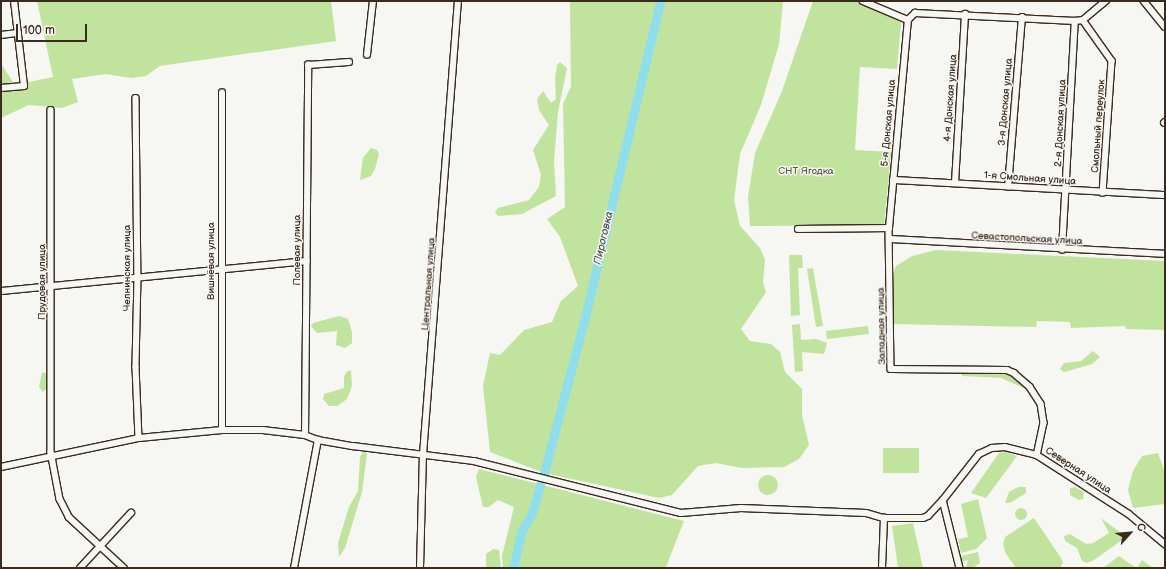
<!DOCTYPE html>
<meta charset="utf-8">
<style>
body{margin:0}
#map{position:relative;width:1166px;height:569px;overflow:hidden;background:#f6f6f2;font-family:"Balsamiq Sans",sans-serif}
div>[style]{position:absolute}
.green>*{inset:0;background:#c0e49e}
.round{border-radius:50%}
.river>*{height:9px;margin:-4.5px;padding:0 4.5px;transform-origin:4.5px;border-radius:4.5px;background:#8fdeec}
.roads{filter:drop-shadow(1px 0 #3b2a1e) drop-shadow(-1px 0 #3b2a1e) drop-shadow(0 1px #3b2a1e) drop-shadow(0 -1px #3b2a1e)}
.minor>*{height:5.5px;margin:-2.75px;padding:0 2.75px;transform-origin:2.75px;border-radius:2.75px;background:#f6f6f2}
span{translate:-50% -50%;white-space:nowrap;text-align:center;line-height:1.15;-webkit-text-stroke:3px #f6f6f2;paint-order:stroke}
.street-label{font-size:10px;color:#3b2a1e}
.park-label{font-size:10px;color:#5c583e}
.water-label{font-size:11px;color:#505752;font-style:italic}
.frame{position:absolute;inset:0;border:2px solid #3b2a1e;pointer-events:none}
.north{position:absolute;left:1110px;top:513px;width:40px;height:40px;-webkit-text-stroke:3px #f6f6f2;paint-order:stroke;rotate:63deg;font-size:11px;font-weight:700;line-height:16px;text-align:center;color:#3b2a1e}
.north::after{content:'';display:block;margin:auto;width:14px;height:18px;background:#3b2a1e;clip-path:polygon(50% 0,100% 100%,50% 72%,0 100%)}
.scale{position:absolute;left:16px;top:24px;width:71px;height:18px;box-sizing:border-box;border:2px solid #3b2a1e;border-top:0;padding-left:5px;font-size:12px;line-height:14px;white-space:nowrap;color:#3b2a1e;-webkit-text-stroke:3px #f6f6f2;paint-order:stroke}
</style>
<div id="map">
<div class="green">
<div style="clip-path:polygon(37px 1px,331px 1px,336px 41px,160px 66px,146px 76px,131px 78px,106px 74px,72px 79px,78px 102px,62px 108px,29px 105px,1px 118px,1px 64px,15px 85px,53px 77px)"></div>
<div style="clip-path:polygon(570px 1px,783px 1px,779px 44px,761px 105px,740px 154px,734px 200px,740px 226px,760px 248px,765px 260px,763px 282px,766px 292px,741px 329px,750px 341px,771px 344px,780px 352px,785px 372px,802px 389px,802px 415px,809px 445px,799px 459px,784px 467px,742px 468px,716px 463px,698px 466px,672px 495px,659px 498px,544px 473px,490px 452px,483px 386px,490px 353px,500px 355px,524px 330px,552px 322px,561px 301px,578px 286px,560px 237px,547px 219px,565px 207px,563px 104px,571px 86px)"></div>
<div style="clip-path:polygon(813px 1px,856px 1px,889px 12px,901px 23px,897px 69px,860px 67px,855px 150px,891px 152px,884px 225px,750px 226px,748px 197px,755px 153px,782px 91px)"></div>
<div style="clip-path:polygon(560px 62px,567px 68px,558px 112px,554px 161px,556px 196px,522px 214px,498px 216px,495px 212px,498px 208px,529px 200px,539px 187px,541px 175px,533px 150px,549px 125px,539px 110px,537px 99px,543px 91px,551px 103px,556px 99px,555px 78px,557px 65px)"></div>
<div style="clip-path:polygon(371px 148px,377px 150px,379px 154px,375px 169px,371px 176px,360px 180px,363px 158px)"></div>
<div style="clip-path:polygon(936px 250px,1165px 261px,1165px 330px,1126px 329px,1125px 326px,1071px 328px,1070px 322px,1037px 321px,1036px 327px,892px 324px,893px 274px,896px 266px,912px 256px)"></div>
<div style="clip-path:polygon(789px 255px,802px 255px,803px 268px,798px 268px,800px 315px,791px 316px)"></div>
<div style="clip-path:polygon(813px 268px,823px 326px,816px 327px,807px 269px)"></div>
<div style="clip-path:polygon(339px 316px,348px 319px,352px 332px,352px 343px,345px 348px,336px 345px,337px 331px,317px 333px,311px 326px,313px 323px)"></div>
<div style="clip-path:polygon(800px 324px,801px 340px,816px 339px,827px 343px,824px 354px,802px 352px,803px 371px,795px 372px,792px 325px)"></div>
<div style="clip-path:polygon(868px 326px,869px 334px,827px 339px,826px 331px)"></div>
<div style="clip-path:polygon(1093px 351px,1100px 357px,1092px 364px,1064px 372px,1060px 369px,1064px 363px,1081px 361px)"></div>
<div style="clip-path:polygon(351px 370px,352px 386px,347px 399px,337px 406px,329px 406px,323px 399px,324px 394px,344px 388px,344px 377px,346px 372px)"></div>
<div style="clip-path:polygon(973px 371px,1006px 373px,1024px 381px,1028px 388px,1026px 389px,1001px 378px,962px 376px,962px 374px)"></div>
<div style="clip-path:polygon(42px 372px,47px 374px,47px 388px,43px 392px,39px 387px)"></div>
<div style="clip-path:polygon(883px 448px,919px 448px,919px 473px,883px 473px)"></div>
<div style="clip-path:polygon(364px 451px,367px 454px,362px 492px,345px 548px,339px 557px,338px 543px,349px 507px,358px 491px,360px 457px)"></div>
<div style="clip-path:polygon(1006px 452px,1017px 456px,986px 498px,971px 493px,999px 453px)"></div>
<div style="clip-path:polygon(1158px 453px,1165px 473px,1165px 504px,1133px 508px,1128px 490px,1133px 471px,1142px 456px)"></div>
<div style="clip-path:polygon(479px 469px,684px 521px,666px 567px,503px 568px,502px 556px,514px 507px,498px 500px,489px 507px,483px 507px,476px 477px)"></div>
<div class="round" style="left:758px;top:475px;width:20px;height:20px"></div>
<div style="clip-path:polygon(1018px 487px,1026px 487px,1026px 493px,1010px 503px,1005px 503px,1009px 492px)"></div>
<div style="clip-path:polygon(1075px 487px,1084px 492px,1083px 499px,1079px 500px,1070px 495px,1070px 488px)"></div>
<div style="clip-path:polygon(978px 499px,987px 538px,976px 549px,961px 553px,958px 539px,968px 537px,961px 504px)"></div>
<div class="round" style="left:1015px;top:508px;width:12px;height:12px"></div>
<div style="clip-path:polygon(1034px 518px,1061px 558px,1063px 563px,1060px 568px,1016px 568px,1006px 554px,1003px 544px,1005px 537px)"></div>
<div style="clip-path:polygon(1101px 518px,1121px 533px,1122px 540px,1094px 560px,1087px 563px,1082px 561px,1077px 548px,1065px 541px,1064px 536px,1070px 534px,1086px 544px,1093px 543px,1109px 533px)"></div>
<div style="clip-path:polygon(913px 523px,923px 568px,898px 568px,892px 526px)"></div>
<div style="clip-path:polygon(493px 549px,499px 550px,501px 568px,489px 568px,486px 566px,486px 554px)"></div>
<div style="clip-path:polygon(978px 552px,980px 563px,973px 568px,966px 568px,968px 560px,962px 562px,961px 556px)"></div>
<div style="clip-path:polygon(1119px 556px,1136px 568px,1103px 568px)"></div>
<div style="clip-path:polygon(1142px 560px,1153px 568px,1137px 568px)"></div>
</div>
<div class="river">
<div style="left:544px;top:473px;width:161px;rotate:-75.3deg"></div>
<div style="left:585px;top:317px;width:325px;rotate:-76.6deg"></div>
<div style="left:513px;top:568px;width:37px;rotate:-77deg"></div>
<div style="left:521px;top:532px;width:22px;rotate:-60deg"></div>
<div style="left:532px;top:513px;width:29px;rotate:-74deg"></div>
</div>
<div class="roads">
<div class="minor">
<div style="left:863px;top:1px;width:49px;rotate:22.9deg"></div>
<div style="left:908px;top:20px;width:10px;rotate:-45deg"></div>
<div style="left:915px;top:13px;width:160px;rotate:2.9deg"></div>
<div style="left:1075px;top:21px;width:8px;rotate:-7deg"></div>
<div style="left:1083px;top:20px;width:30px;rotate:-40deg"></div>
<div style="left:1144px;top:1px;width:33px;rotate:51deg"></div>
<div style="left:1083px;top:20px;width:50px;rotate:54.7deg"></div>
<div style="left:1112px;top:61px;width:132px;rotate:93.9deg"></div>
<div style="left:1px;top:35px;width:17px;rotate:-7deg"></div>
<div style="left:367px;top:55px;width:54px;rotate:-83.7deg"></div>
<div style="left:1px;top:88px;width:23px;rotate:-5deg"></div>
<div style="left:24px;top:86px;width:86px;rotate:-96.7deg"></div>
<div style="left:136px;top:98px;width:179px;rotate:89.4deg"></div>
<div style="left:138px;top:277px;width:90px;rotate:91.3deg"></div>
<div style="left:136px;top:367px;width:71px;rotate:87.6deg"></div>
<div style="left:51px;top:110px;width:342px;rotate:90deg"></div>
<div style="left:51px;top:452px;width:48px;rotate:79.2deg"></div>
<div style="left:60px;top:499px;width:20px;rotate:63deg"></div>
<div style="left:69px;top:517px;width:75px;rotate:42.8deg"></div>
<div style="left:1164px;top:123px;width:1px;rotate:-45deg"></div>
<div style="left:893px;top:180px;width:272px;rotate:3.2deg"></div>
<div style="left:955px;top:183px;width:169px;rotate:-86.6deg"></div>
<div style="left:1008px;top:187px;width:170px;rotate:-85.3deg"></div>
<div style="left:889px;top:228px;width:209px;rotate:-84.8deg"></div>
<div style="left:798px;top:229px;width:91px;rotate:-0.6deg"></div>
<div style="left:889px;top:228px;width:141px;rotate:89.2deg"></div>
<div style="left:891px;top:369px;width:116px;rotate:0.5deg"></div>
<div style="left:1007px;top:370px;width:8px;rotate:23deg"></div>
<div style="left:1014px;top:373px;width:21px;rotate:41deg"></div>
<div style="left:1030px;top:387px;width:20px;rotate:57deg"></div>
<div style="left:1041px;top:404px;width:19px;rotate:81deg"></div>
<div style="left:1044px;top:423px;width:33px;rotate:102deg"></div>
<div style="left:889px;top:239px;width:276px;rotate:3.1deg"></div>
<div style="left:1062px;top:250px;width:229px;rotate:-86.8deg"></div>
<div style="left:1px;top:291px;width:307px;rotate:-5.6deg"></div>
<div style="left:222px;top:430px;width:337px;rotate:-90deg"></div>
<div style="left:305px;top:435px;width:370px;rotate:-89.5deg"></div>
<div style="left:308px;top:65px;width:41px;rotate:-4.2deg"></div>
<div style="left:1px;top:467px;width:141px;rotate:-11.9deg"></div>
<div style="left:139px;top:438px;width:83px;rotate:-5.5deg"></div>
<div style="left:222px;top:430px;width:41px"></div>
<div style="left:263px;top:430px;width:42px;rotate:6.8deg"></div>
<div style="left:305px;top:435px;width:14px;rotate:21deg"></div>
<div style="left:318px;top:440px;width:36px;rotate:10deg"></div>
<div style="left:353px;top:446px;width:122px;rotate:7.1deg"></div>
<div style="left:474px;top:461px;width:213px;rotate:14.1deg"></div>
<div style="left:681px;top:513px;width:60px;rotate:-4.8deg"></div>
<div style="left:741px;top:508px;width:125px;rotate:2.3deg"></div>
<div style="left:866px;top:513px;width:19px;rotate:16deg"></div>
<div style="left:884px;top:518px;width:39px"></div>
<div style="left:923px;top:518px;width:5px;rotate:-22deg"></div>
<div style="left:928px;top:516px;width:22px;rotate:-47deg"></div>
<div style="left:943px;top:500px;width:58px;rotate:-52deg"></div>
<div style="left:979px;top:454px;width:14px;rotate:-25deg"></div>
<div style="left:992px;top:448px;width:13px;rotate:-4deg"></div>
<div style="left:1005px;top:447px;width:33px;rotate:14deg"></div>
<div style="left:1037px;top:455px;width:109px;rotate:32.7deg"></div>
<div style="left:1129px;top:514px;width:47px;rotate:39.8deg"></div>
<div style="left:943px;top:500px;width:70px;rotate:76deg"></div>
<div style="left:80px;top:568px;width:75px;rotate:-47.2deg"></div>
<div style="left:294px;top:568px;width:130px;rotate:-79.4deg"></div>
<div style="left:420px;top:568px;width:113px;rotate:-88.5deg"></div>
<div style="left:423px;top:455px;width:455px;rotate:-85.6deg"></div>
<div style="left:882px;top:568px;width:50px;rotate:-87.7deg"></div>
</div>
</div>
<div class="street-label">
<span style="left:951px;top:98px;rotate:-86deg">4-я Донская улица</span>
<span style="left:1006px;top:102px;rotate:-85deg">3-я Донская улица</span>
<span style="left:889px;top:123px;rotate:-85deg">5-я Донская улица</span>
<span style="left:1061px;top:123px;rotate:-87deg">2-я Донская улица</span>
<span style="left:1099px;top:126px;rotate:-86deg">Смольный переулок</span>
<span style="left:1030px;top:179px;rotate:4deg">1-я Смольная улица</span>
<span style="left:1027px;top:239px;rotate:3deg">Севастопольская улица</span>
<span style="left:298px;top:250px;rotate:-90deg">Полевая улица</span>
<span style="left:212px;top:261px;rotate:-90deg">Вишнёвая улица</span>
<span style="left:128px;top:268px;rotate:-90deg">Челнинская улица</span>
<span style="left:43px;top:282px;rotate:-90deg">Прудовая улица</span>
<span style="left:429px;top:284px;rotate:-86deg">Центральная улица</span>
<span style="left:882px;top:326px;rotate:-91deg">Западная улица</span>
<span style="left:1078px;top:471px;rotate:33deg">Северная улица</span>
</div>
<div class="park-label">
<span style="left:806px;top:172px">СНТ Ягодка</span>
</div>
<div class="water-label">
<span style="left:604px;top:238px;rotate:-77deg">Пироговка</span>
</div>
<div class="frame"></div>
<div class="north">С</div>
<div class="scale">100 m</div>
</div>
